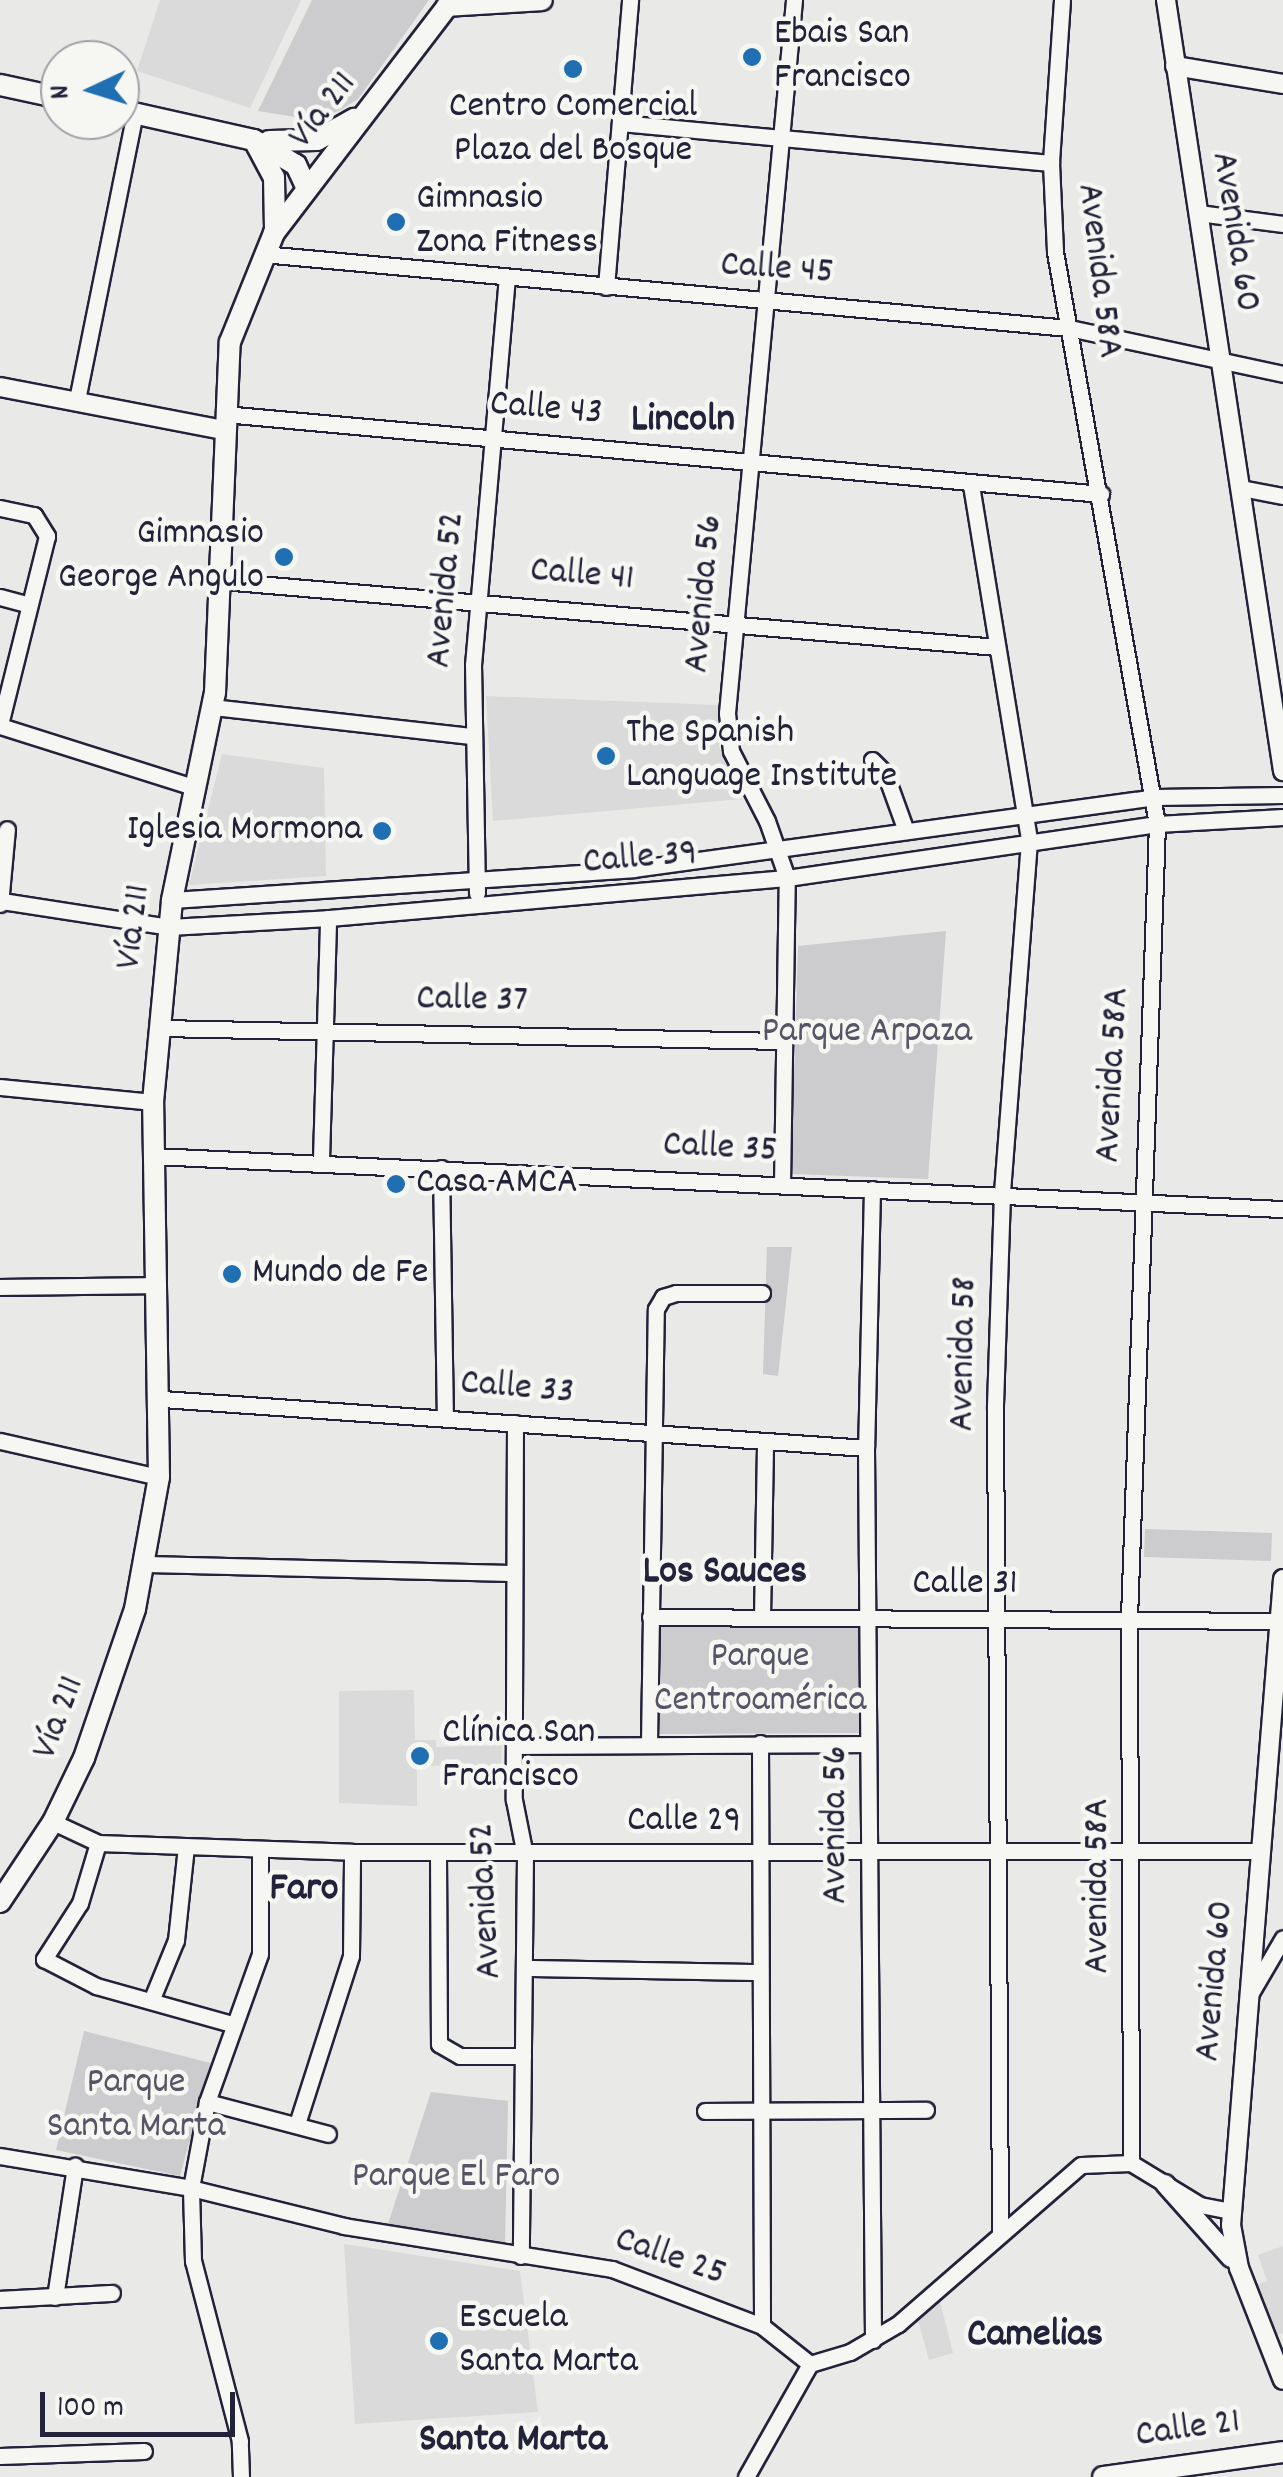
<!DOCTYPE html>
<meta charset="utf-8">
<style>
body{margin:0}
#map{position:relative;width:1283px;height:2477px;overflow:hidden;background:#e9e9e7;font-family:Dekko,sans-serif}
div>[style]{position:absolute}
.built>*{inset:0;background:#dadada}
.green>*{inset:0;background:#ccccce}
.roads{filter:drop-shadow(2px 0 #22223b) drop-shadow(-2px 0 #22223b) drop-shadow(0 2px #22223b) drop-shadow(0 -2px #22223b)}
.minor>*{height:15px;margin:-7.5px;padding:0 7.5px;transform-origin:7.5px;border-radius:7.5px;background:#f6f6f2}
.tertiary>*{height:18px;margin:-9px;padding:0 9px;transform-origin:9px;border-radius:9px;background:#f6f6f2}
.secondary>*{height:20px;margin:-10px;padding:0 10px;transform-origin:10px;border-radius:10px;background:#f6f6f2}
.dots>*{width:28px;height:28px;translate:-50% -50%;box-sizing:border-box;border:5px solid #f6f6f2;border-radius:50%}
span{translate:-50% -50%;white-space:nowrap;text-align:center;line-height:1.15;-webkit-text-stroke:9px #f6f6f2;paint-order:stroke}
.poi-label{font-size:38px;color:#22223b}
.left{translate:0 -50%;text-align:left}
.right{translate:-100% -50%;text-align:right}
.street-label{font-size:38px;color:#22223b}
.park-label{font-size:38px;color:#555567}
.neighbourhood-label{font-size:40px;color:#22223b;font-weight:700}
.north{position:absolute;left:40px;top:40px;width:100px;height:100px;box-sizing:border-box;background:#f6f6f2;border:2px solid #a1a1a9;border-radius:50%;rotate:266deg;font-size:28px;font-weight:700;line-height:40px;text-align:center;color:#22223b}
.north::after{content:'';display:block;margin:auto;width:35px;height:45px;background:#1f6fb2;clip-path:polygon(50% 0,100% 100%,50% 72%,0 100%)}
.scale{position:absolute;left:40px;top:2392px;width:195px;height:45px;box-sizing:border-box;border:5px solid #22223b;border-top:0;padding-left:12px;font-size:30px;line-height:35px;white-space:nowrap;color:#22223b;-webkit-text-stroke:8px #f6f6f2;paint-order:stroke}
</style>
<div id="map">
<div class="built">
<div style="clip-path:polygon(160px 0,301px 0,250px 108px,137px 71px)"></div>
<div style="clip-path:polygon(486px 696px,719px 705px,719px 747px,742px 799px,493px 821px)"></div>
<div style="clip-path:polygon(222px 754px,324px 768px,326px 876px,189px 885px)"></div>
<div style="clip-path:polygon(414px 1690px,415px 1740px,436px 1740px,436px 1747px,502px 1745px,501px 1765px,417px 1766px,417px 1806px,339px 1803px,339px 1691px)"></div>
<div style="clip-path:polygon(344px 2244px,520px 2271px,538px 2412px,355px 2424px)"></div>
<div style="clip-path:polygon(1283px 2246px,1283px 2333px,1272px 2337px,1253px 2286px,1267px 2281px,1258px 2255px)"></div>
<div style="clip-path:polygon(938px 2293px,953px 2353px,929px 2360px,916px 2313px)"></div>
</div>
<div class="green">
<div style="clip-path:polygon(312px 0,429px 0,358px 99px,339px 111px,309px 119px,258px 111px)"></div>
<div style="clip-path:polygon(946px 931px,928px 1179px,791px 1174px,798px 946px)"></div>
<div style="clip-path:polygon(767px 1247px,792px 1247px,778px 1376px,763px 1374px)"></div>
<div style="clip-path:polygon(1145px 1529px,1272px 1533px,1271px 1561px,1144px 1557px)"></div>
<div style="clip-path:polygon(657px 1626px,862px 1626px,863px 1733px,657px 1734px)"></div>
<div style="clip-path:polygon(84px 2031px,211px 2063px,180px 2176px,56px 2150px)"></div>
<div style="clip-path:polygon(431px 2092px,508px 2101px,505px 2243px,388px 2224px)"></div>
</div>
<div class="roads">
<div class="minor">
<div style="left:1062px;top:0;width:163px;rotate:93.9deg"></div>
<div style="left:1051px;top:163px;width:89px;rotate:87.4deg"></div>
<div style="left:1055px;top:252px;width:581px;rotate:79.89deg"></div>
<div style="left:1157px;top:824px;width:795px;rotate:92.02deg"></div>
<div style="left:1129px;top:1619px;width:544px;rotate:89.79deg"></div>
<div style="left:620px;top:123px;width:433px;rotate:5.3deg"></div>
<div style="left:1198px;top:213px;width:86px;rotate:7.4deg"></div>
<div style="left:263px;top:254px;width:809px;rotate:5.25deg"></div>
<div style="left:1069px;top:328px;width:219px;rotate:12.1deg"></div>
<div style="left:606px;top:287px;width:288px;rotate:-85.2deg"></div>
<div style="left:77px;top:400px;width:293px;rotate:-78.6deg"></div>
<div style="left:224px;top:414px;width:881px;rotate:5.21deg"></div>
<div style="left:971px;top:485px;width:361px;rotate:80.7deg"></div>
<div style="left:1029px;top:841px;width:354px;rotate:94.4deg"></div>
<div style="left:1002px;top:1194px;width:214px;rotate:91.9deg"></div>
<div style="left:995px;top:1408px;width:823px;rotate:89.65deg"></div>
<div style="left:1241px;top:488px;width:43px;rotate:10.8deg"></div>
<div style="left:0;top:508px;width:35px;rotate:12deg"></div>
<div style="left:34px;top:515px;width:25px;rotate:58deg"></div>
<div style="left:47px;top:536px;width:194px;rotate:104deg"></div>
<div style="left:222px;top:581px;width:777px;rotate:4.87deg"></div>
<div style="left:0;top:597px;width:28px;rotate:15deg"></div>
<div style="left:212px;top:707px;width:262px;rotate:6.4deg"></div>
<div style="left:0;top:726px;width:203px;rotate:17.5deg"></div>
<div style="left:872px;top:760px;width:18px;rotate:45deg"></div>
<div style="left:885px;top:773px;width:62px;rotate:70.1deg"></div>
<div style="left:477px;top:893px;width:228px;rotate:-91deg"></div>
<div style="left:473px;top:665px;width:387px;rotate:-85deg"></div>
<div style="left:172px;top:900px;width:462px;rotate:-3.8deg"></div>
<div style="left:633px;top:869px;width:528px;rotate:-7.84deg"></div>
<div style="left:1156px;top:797px;width:127px;rotate:-0.9deg"></div>
<div style="left:2px;top:901px;width:169px;rotate:8.8deg"></div>
<div style="left:169px;top:927px;width:159px;rotate:-3.2deg"></div>
<div style="left:328px;top:918px;width:461px;rotate:-5deg"></div>
<div style="left:787px;top:878px;width:374px;rotate:-8.3deg"></div>
<div style="left:1157px;top:824px;width:126px;rotate:-3.2deg"></div>
<div style="left:0;top:904px;width:75px;rotate:-84.7deg"></div>
<div style="left:160px;top:1028px;width:623px;rotate:1.2deg"></div>
<div style="left:0;top:1087px;width:154px;rotate:5.6deg"></div>
<div style="left:153px;top:1156px;width:1131px;rotate:2.69deg"></div>
<div style="left:321px;top:1159px;width:241px;rotate:-88.3deg"></div>
<div style="left:441px;top:1168px;width:248px;rotate:89.1deg"></div>
<div style="left:782px;top:1184px;width:306px;rotate:-89.1deg"></div>
<div style="left:787px;top:878px;width:60px;rotate:-109.3deg"></div>
<div style="left:767px;top:821px;width:79px;rotate:-117.2deg"></div>
<div style="left:731px;top:751px;width:38px;rotate:-96deg"></div>
<div style="left:727px;top:713px;width:716px;rotate:-84.63deg"></div>
<div style="left:872px;top:1189px;width:259px;rotate:91.3deg"></div>
<div style="left:866px;top:1448px;width:892px;rotate:89.55deg"></div>
<div style="left:0;top:1287px;width:158px;rotate:-0.7deg"></div>
<div style="left:162px;top:1399px;width:706px;rotate:3.98deg"></div>
<div style="left:515px;top:1423px;width:377px;rotate:90.2deg"></div>
<div style="left:514px;top:1800px;width:56px;rotate:78.7deg"></div>
<div style="left:525px;top:1855px;width:401px;rotate:90.6deg"></div>
<div style="left:0;top:1441px;width:163px;rotate:12.8deg"></div>
<div style="left:145px;top:1564px;width:368px;rotate:1.4deg"></div>
<div style="left:650px;top:1617px;width:629px;rotate:0.36deg"></div>
<div style="left:762px;top:1617px;width:176px;rotate:-89deg"></div>
<div style="left:649px;top:1743px;width:434px;rotate:-89.1deg"></div>
<div style="left:656px;top:1309px;width:14px;rotate:-60deg"></div>
<div style="left:663px;top:1297px;width:14px;rotate:-17deg"></div>
<div style="left:676px;top:1293px;width:86px"></div>
<div style="left:760px;top:1743px;width:583px;rotate:89.8deg"></div>
<div style="left:515px;top:1746px;width:353px;rotate:-0.3deg"></div>
<div style="left:53px;top:1822px;width:50px;rotate:25deg"></div>
<div style="left:98px;top:1843px;width:254px;rotate:2deg"></div>
<div style="left:352px;top:1852px;width:907px;rotate:-0.06deg"></div>
<div style="left:98px;top:1843px;width:63px;rotate:106.7deg"></div>
<div style="left:80px;top:1903px;width:67px;rotate:122.7deg"></div>
<div style="left:44px;top:1959px;width:59px;rotate:27.4deg"></div>
<div style="left:96px;top:1986px;width:141px;rotate:15.6deg"></div>
<div style="left:438px;top:1854px;width:190px;rotate:89.7deg"></div>
<div style="left:439px;top:2044px;width:24px;rotate:30deg"></div>
<div style="left:460px;top:2056px;width:63px"></div>
<div style="left:525px;top:1968px;width:234px;rotate:1deg"></div>
<div style="left:1252px;top:1991px;width:61px;rotate:-59.7deg"></div>
<div style="left:151px;top:2001px;width:66px;rotate:-67.7deg"></div>
<div style="left:176px;top:1940px;width:94px;rotate:-83.9deg"></div>
<div style="left:207px;top:2102px;width:125px;rotate:14.8deg"></div>
<div style="left:705px;top:2111px;width:221px;rotate:-0.3deg"></div>
<div style="left:297px;top:2124px;width:176px;rotate:-72.2deg"></div>
<div style="left:351px;top:1956px;width:104px;rotate:-89.4deg"></div>
<div style="left:0;top:2156px;width:194px;rotate:9.5deg"></div>
<div style="left:191px;top:2188px;width:158px;rotate:13.9deg"></div>
<div style="left:344px;top:2226px;width:271px;rotate:9.1deg"></div>
<div style="left:612px;top:2269px;width:160px;rotate:20.8deg"></div>
<div style="left:762px;top:2326px;width:61px;rotate:38.4deg"></div>
<div style="left:55px;top:2297px;width:133px;rotate:-81.3deg"></div>
<div style="left:0;top:2299px;width:112px;rotate:-3.1deg"></div>
<div style="left:810px;top:2364px;width:42px;rotate:-16.7deg"></div>
<div style="left:850px;top:2352px;width:56px;rotate:-30.3deg"></div>
<div style="left:898px;top:2324px;width:242px;rotate:-41deg"></div>
<div style="left:1081px;top:2165px;width:50px;rotate:-2.3deg"></div>
<div style="left:1131px;top:2163px;width:81px;rotate:31.3deg"></div>
<div style="left:1200px;top:2205px;width:32px;rotate:11deg"></div>
<div style="left:0;top:2456px;width:144px;rotate:-2deg"></div>
<div style="left:241px;top:2477px;width:36px;rotate:-92deg"></div>
<div style="left:240px;top:2441px;width:186px;rotate:-104.6deg"></div>
<div style="left:193px;top:2261px;width:73px;rotate:-91.6deg"></div>
<div style="left:191px;top:2188px;width:87px;rotate:-79.5deg"></div>
<div style="left:207px;top:2102px;width:157px;rotate:-70.3deg"></div>
<div style="left:260px;top:1954px;width:105px;rotate:-90deg"></div>
<div style="left:746px;top:2477px;width:130px;rotate:-60.5deg"></div>
</div>
<div class="tertiary">
<div style="left:1166px;top:0;width:780px;rotate:81.37deg"></div>
<div style="left:1175px;top:66px;width:109px;rotate:9.5deg"></div>
<div style="left:0;top:387px;width:227px;rotate:10.9deg"></div>
<div style="left:1283px;top:1579px;width:648px;rotate:94.6deg"></div>
<div style="left:1231px;top:2225px;width:44px;rotate:79.5deg"></div>
<div style="left:1239px;top:2268px;width:120px;rotate:68.6deg"></div>
<div style="left:1165px;top:2184px;width:99px;rotate:48.3deg"></div>
</div>
<div class="secondary">
<div style="left:447px;top:6px;width:95px;rotate:-3.6deg"></div>
<div style="left:0;top:85px;width:61px;rotate:12.2deg"></div>
<div style="left:120px;top:110px;width:137px;rotate:12.6deg"></div>
<div style="left:254px;top:140px;width:49px;rotate:30.8deg"></div>
<div style="left:296px;top:165px;width:26px;rotate:65deg"></div>
<div style="left:269px;top:141px;width:48px;rotate:-1.2deg"></div>
<div style="left:317px;top:140px;width:43px;rotate:-29.6deg"></div>
<div style="left:255px;top:142px;width:40px;rotate:62deg"></div>
<div style="left:274px;top:177px;width:50px;rotate:88.9deg"></div>
<div style="left:0;top:1902px;width:96px;rotate:-56.5deg"></div>
<div style="left:53px;top:1822px;width:71px;rotate:-64.2deg"></div>
<div style="left:84px;top:1758px;width:157px;rotate:-71.1deg"></div>
<div style="left:135px;top:1609px;width:134px;rotate:-79.7deg"></div>
<div style="left:159px;top:1477px;width:375px;rotate:-90.9deg"></div>
<div style="left:153px;top:1102px;width:203px;rotate:-84.6deg"></div>
<div style="left:172px;top:900px;width:211px;rotate:-78.3deg"></div>
<div style="left:215px;top:693px;width:351px;rotate:-87.6deg"></div>
<div style="left:230px;top:342px;width:118px;rotate:-68deg"></div>
<div style="left:274px;top:233px;width:293px;rotate:-52.6deg"></div>
<div style="left:1103px;top:2477px;width:182px;rotate:-7.9deg"></div>
</div>
</div>
<div class="dots">
<div style="left:752px;top:57px;background:#1f6fb2"></div>
<div style="left:573px;top:69px;background:#1f6fb2"></div>
<div style="left:396px;top:222px;background:#1f6fb2"></div>
<div style="left:284px;top:557px;background:#1f6fb2"></div>
<div style="left:606px;top:756px;background:#1f6fb2"></div>
<div style="left:382px;top:831px;background:#1f6fb2"></div>
<div style="left:396px;top:1184px;background:#1f6fb2"></div>
<div style="left:232px;top:1274px;background:#1f6fb2"></div>
<div style="left:420px;top:1756px;background:#1f6fb2"></div>
<div style="left:439px;top:2341px;background:#1f6fb2"></div>
</div>
<div class="poi-label">
<span class="left" style="left:774px;top:57px">Ebais San<br>Francisco</span>
<span style="left:573px;top:130px">Centro Comercial<br>Plaza del Bosque</span>
<span class="left" style="left:416px;top:222px">Gimnasio<br>Zona Fitness</span>
<span class="right" style="left:264px;top:557px">Gimnasio<br>George Angulo</span>
<span class="left" style="left:626px;top:756px">The Spanish<br>Language Institute</span>
<span class="right" style="left:362px;top:831px">Iglesia Mormona</span>
<span class="left" style="left:416px;top:1184px">Casa AMCA</span>
<span class="left" style="left:252px;top:1274px">Mundo de Fe</span>
<span class="left" style="left:442px;top:1756px">Clínica San<br>Francisco</span>
<span class="left" style="left:459px;top:2341px">Escuela<br>Santa Marta</span>
</div>
<div class="street-label">
<span style="left:324px;top:111px;rotate:-52deg">Vía 211</span>
<span style="left:1234px;top:232px;rotate:81deg">Avenida 60</span>
<span style="left:777px;top:270px;rotate:4deg">Calle 45</span>
<span style="left:1098px;top:271px;rotate:83deg">Avenida 58A</span>
<span style="left:546px;top:410px;rotate:5deg">Calle 43</span>
<span style="left:582px;top:576px;rotate:5deg">Calle 41</span>
<span style="left:447px;top:590px;rotate:-85deg">Avenida 52</span>
<span style="left:705px;top:594px;rotate:-85deg">Avenida 56</span>
<span style="left:640px;top:859px;rotate:-5deg">Calle 39</span>
<span style="left:135px;top:927px;rotate:-83deg">Vía 211</span>
<span style="left:472px;top:1001px;rotate:1deg">Calle 37</span>
<span style="left:1114px;top:1075px;rotate:-87deg">Avenida 58A</span>
<span style="left:720px;top:1149px;rotate:3deg">Calle 35</span>
<span style="left:965px;top:1354px;rotate:-89deg">Avenida 58</span>
<span style="left:517px;top:1389px;rotate:5deg">Calle 33</span>
<span style="left:965px;top:1585px">Calle 31</span>
<span style="left:60px;top:1718px;rotate:-69deg">Vía 211</span>
<span style="left:684px;top:1822px">Calle 29</span>
<span style="left:837px;top:1825px;rotate:-90deg">Avenida 56</span>
<span style="left:1099px;top:1886px;rotate:-90deg">Avenida 58A</span>
<span style="left:487px;top:1901px;rotate:-93deg">Avenida 52</span>
<span style="left:1216px;top:1981px;rotate:-85deg">Avenida 60</span>
<span style="left:670px;top:2258px;rotate:19deg">Calle 25</span>
<span style="left:1188px;top:2430px;rotate:-8deg">Calle 21</span>
</div>
<div class="park-label">
<span style="left:867px;top:1033px">Parque Arpaza</span>
<span style="left:760px;top:1680px">Parque<br>Centroamérica</span>
<span style="left:136px;top:2106px">Parque<br>Santa Marta</span>
<span style="left:456px;top:2178px">Parque El Faro</span>
</div>
<div class="neighbourhood-label">
<span style="left:683px;top:422px">Lincoln</span>
<span style="left:725px;top:1574px">Los Sauces</span>
<span style="left:304px;top:1891px">Faro</span>
<span style="left:1035px;top:2337px">Camelias</span>
<span style="left:513px;top:2442px">Santa Marta</span>
</div>
<div class="north">N</div>
<div class="scale">100 m</div>
</div>
